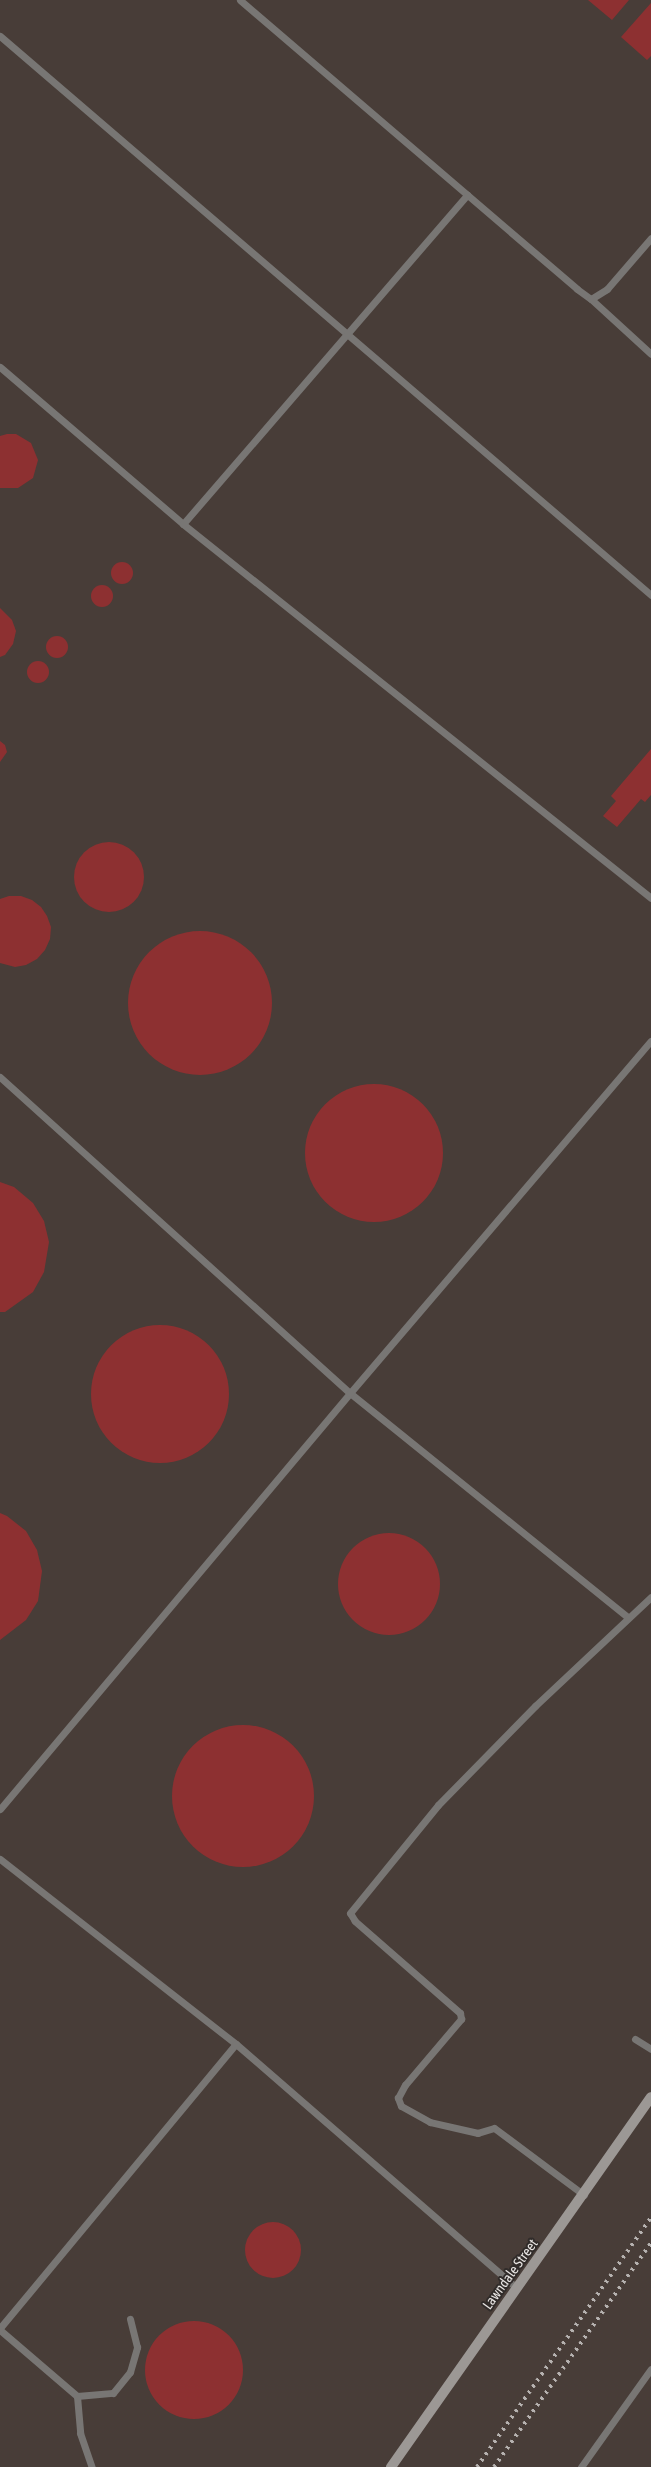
<!DOCTYPE html>
<style>
body{margin:0}
#map{position:relative;width:651px;height:2467px;overflow:hidden;background:#3b3634;font-family:"Asap Condensed",sans-serif}
div>[style]{position:absolute}
.built>*{inset:0;background:#483d38}
.building>*{inset:0;background:#8d3031}
.round{border-radius:50%}
.lane>*{height:7px;margin:-3.5px;padding:0 3.5px;transform-origin:3.5px;border-radius:3.5px;background:#787674}
.secondary>*{height:10px;margin:-5px;padding:0 5px;transform-origin:5px;border-radius:5px;background:#9c9895}
.rail>*{height:4px;margin-top:-2px;transform-origin:0;background:repeating-linear-gradient(90deg,#b6b2b0 0 2.5px,transparent 0 7.5px)}
span{translate:-50% -50%;white-space:nowrap;text-align:center;line-height:1.15;-webkit-text-stroke:4px #312c2a;paint-order:stroke}
.street-label{font-size:14px;color:#e8e5e3}
</style>
<div id="map">
<div class="built">
<div style="clip-path:polygon(0 0,651px 0,651px 2467px,0 2467px)"></div>
</div>
<div class="building">
<div style="clip-path:polygon(588px 0,629px 0,612px 20px)"></div>
<div style="clip-path:polygon(651px 3px,651px 56px,647px 60px,621px 37px)"></div>
<div style="clip-path:polygon(7px 434px,16px 434px,31px 443px,38px 460px,33px 478px,18px 488px,0 488px,0 436px)"></div>
<div class="round" style="left:111px;top:562px;width:22px;height:22px"></div>
<div class="round" style="left:91px;top:585px;width:22px;height:22px"></div>
<div style="clip-path:polygon(0 608px,12px 620px,16px 631px,13px 644px,5px 655px,0 657px)"></div>
<div class="round" style="left:46px;top:636px;width:22px;height:22px"></div>
<div class="round" style="left:27px;top:661px;width:22px;height:22px"></div>
<div style="clip-path:polygon(0 741px,5px 745px,7px 752px,0 762px)"></div>
<div style="clip-path:polygon(651px 749px,651px 795px,645px 802px,641px 799px,617px 827px,603px 816px,616px 801px,611px 796px)"></div>
<div class="round" style="left:74px;top:842px;width:70px;height:70px"></div>
<div style="clip-path:polygon(9px 896px,21px 896px,32px 900px,41px 907px,47px 916px,51px 927px,50px 939px,45px 950px,37px 959px,26px 965px,15px 967px,0 963px,0 899px)"></div>
<div class="round" style="left:128px;top:931px;width:144px;height:144px"></div>
<div class="round" style="left:305px;top:1084px;width:138px;height:138px"></div>
<div style="clip-path:polygon(0 1182px,14px 1187px,33px 1203px,44px 1221px,49px 1242px,44px 1272px,33px 1292px,5px 1312px,0 1312px)"></div>
<div class="round" style="left:91px;top:1325px;width:138px;height:138px"></div>
<div style="clip-path:polygon(0 1513px,7px 1516px,26px 1531px,37px 1550px,42px 1571px,38px 1601px,26px 1620px,0 1640px)"></div>
<div class="round" style="left:338px;top:1533px;width:102px;height:102px"></div>
<div class="round" style="left:172px;top:1725px;width:142px;height:142px"></div>
<div class="round" style="left:245px;top:2222px;width:56px;height:56px"></div>
<div class="round" style="left:145px;top:2321px;width:98px;height:98px"></div>
</div>
<div class="lane">
<div style="left:240px;top:0;width:444px;rotate:40.6deg"></div>
<div style="left:577px;top:289px;width:17px;rotate:36deg"></div>
<div style="left:591px;top:299px;width:19px;rotate:-32deg"></div>
<div style="left:607px;top:289px;width:67px;rotate:-49.2deg"></div>
<div style="left:0;top:36px;width:858px;rotate:40.65deg"></div>
<div style="left:591px;top:299px;width:81px;rotate:42.5deg"></div>
<div style="left:0;top:367px;width:241px;rotate:40.6deg"></div>
<div style="left:183px;top:524px;width:599px;rotate:38.63deg"></div>
<div style="left:183px;top:524px;width:435px;rotate:-49.2deg"></div>
<div style="left:0;top:1077px;width:472px;rotate:42.1deg"></div>
<div style="left:350px;top:1393px;width:357px;rotate:38.9deg"></div>
<div style="left:0;top:1809px;width:544px;rotate:-49.92deg"></div>
<div style="left:350px;top:1393px;width:463px;rotate:-49.5deg"></div>
<div style="left:0;top:1859px;width:300px;rotate:38.1deg"></div>
<div style="left:236px;top:2044px;width:372px;rotate:41deg"></div>
<div style="left:635px;top:2039px;width:19px;rotate:32deg"></div>
<div style="left:584px;top:2195px;width:112px;rotate:-143.3deg"></div>
<div style="left:494px;top:2128px;width:17px;rotate:163deg"></div>
<div style="left:478px;top:2133px;width:49px;rotate:-167.1deg"></div>
<div style="left:430px;top:2122px;width:33px;rotate:-151deg"></div>
<div style="left:401px;top:2106px;width:9px;rotate:-111deg"></div>
<div style="left:398px;top:2098px;width:15px;rotate:-62deg"></div>
<div style="left:405px;top:2085px;width:87px;rotate:-49.7deg"></div>
<div style="left:461px;top:2019px;width:6px;rotate:-99deg"></div>
<div style="left:460px;top:2013px;width:140px;rotate:-138.8deg"></div>
<div style="left:355px;top:1921px;width:9px;rotate:-122deg"></div>
<div style="left:350px;top:1913px;width:139px;rotate:-50.8deg"></div>
<div style="left:438px;top:1805px;width:139px;rotate:-45.6deg"></div>
<div style="left:535px;top:1706px;width:159px;rotate:-43.2deg"></div>
<div style="left:0;top:2328px;width:369px;rotate:-50.3deg"></div>
<div style="left:0;top:2330px;width:101px;rotate:40.6deg"></div>
<div style="left:77px;top:2396px;width:36px;rotate:-5deg"></div>
<div style="left:113px;top:2393px;width:27px;rotate:-51deg"></div>
<div style="left:130px;top:2372px;width:26px;rotate:-74deg"></div>
<div style="left:137px;top:2347px;width:29px;rotate:-104deg"></div>
<div style="left:77px;top:2396px;width:37px;rotate:85deg"></div>
<div style="left:80px;top:2433px;width:36px;rotate:71deg"></div>
<div style="left:581px;top:2467px;width:120px;rotate:-54.5deg"></div>
</div>
<div class="secondary">
<div style="left:391px;top:2467px;width:452px;rotate:-54.9deg"></div>
</div>
<div class="rail">
<div style="left:477px;top:2467px;width:304px;rotate:-55.1deg"></div>
<div style="left:494px;top:2467px;width:274px;rotate:-55deg"></div>
</div>
<div class="street-label">
<span style="left:510px;top:2274px;rotate:-54deg">Lawndale Street</span>
</div>
</div>
